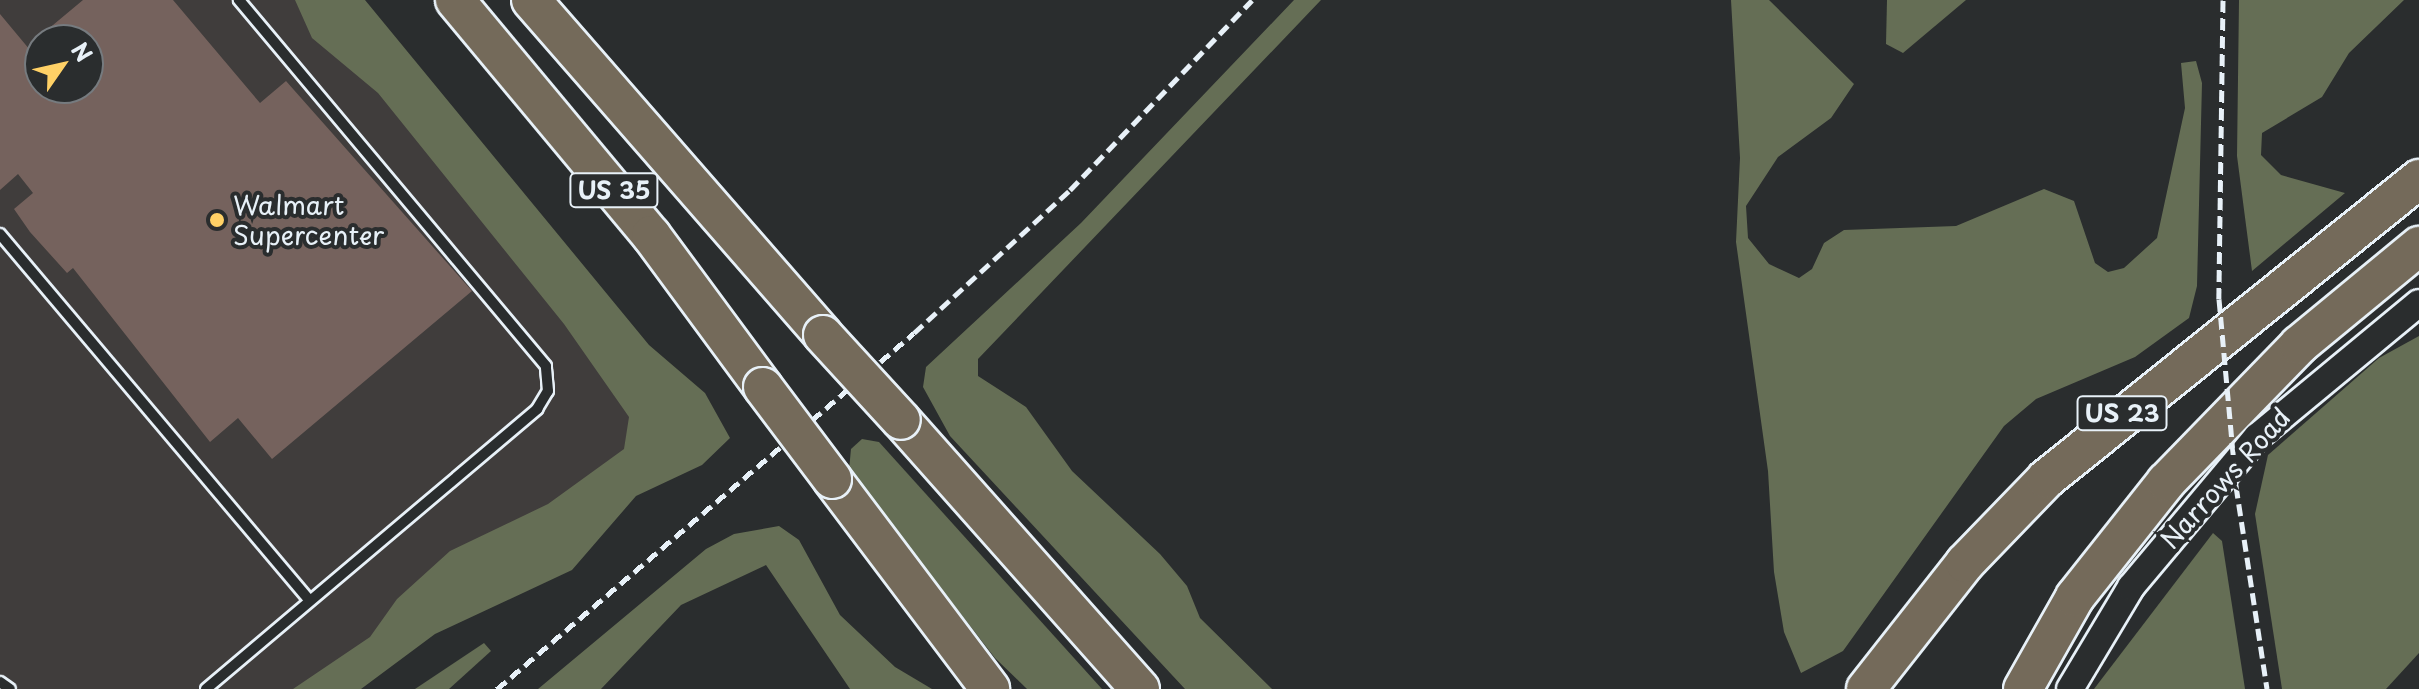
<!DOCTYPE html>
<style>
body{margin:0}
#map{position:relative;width:2419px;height:689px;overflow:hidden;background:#2a2d2e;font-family:"Playpen Sans",sans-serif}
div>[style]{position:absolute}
.built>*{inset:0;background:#403d3c}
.green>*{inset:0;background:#656e55}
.building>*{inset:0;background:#75625d}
.roads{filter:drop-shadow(2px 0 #e8f1f8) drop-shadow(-2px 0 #e8f1f8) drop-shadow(0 2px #e8f1f8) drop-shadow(0 -2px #e8f1f8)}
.service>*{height:10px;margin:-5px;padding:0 5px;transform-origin:5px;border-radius:5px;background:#2a2d2e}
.tertiary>*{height:26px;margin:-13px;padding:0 13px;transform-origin:13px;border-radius:13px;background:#2a2d2e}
.motorway>*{height:38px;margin:-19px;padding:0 19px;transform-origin:19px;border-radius:19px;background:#746a5a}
.rail>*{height:5px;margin-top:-2.5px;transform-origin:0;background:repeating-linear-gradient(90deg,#e8f1f8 0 12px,transparent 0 18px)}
.bridges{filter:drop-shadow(2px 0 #e8f1f8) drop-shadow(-2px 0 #e8f1f8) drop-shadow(0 2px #e8f1f8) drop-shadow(0 -2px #e8f1f8)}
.motorway-bridge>*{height:38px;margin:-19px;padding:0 19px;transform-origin:19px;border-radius:19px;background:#746a5a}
.dots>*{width:22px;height:22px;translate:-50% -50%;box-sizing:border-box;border:4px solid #2a2d2e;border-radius:50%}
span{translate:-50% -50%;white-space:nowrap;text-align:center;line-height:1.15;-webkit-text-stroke:8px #2a2d2e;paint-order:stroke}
.shield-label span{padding:2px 6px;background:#2a2d2e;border:2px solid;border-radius:6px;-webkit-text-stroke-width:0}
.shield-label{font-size:24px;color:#e8f1f8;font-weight:700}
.poi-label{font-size:26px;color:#e8f1f8}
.left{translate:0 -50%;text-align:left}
.street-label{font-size:26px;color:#e8f1f8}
.north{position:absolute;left:24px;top:24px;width:80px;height:80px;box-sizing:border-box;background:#2a2d2e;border:2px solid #767b7f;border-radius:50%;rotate:56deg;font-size:22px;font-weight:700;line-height:32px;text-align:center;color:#e8f1f8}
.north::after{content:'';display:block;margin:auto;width:28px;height:36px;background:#ffd166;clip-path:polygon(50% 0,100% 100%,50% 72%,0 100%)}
</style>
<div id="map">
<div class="built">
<div style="clip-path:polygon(evenodd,0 0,327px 0,667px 423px,305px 689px,0 689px,0 0,40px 40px,88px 40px,88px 88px,40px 88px,40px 40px)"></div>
</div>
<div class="green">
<div style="clip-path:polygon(295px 0,365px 0,649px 345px,705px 393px,730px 438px,702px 465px,636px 496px,572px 570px,435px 634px,361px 689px,293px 689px,370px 637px,397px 599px,450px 551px,548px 504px,624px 449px,629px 417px,564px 324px,378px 93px,312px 38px)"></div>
<div style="clip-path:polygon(1294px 0,1321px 0,978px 359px,978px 376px,1026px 407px,1072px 471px,1160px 554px,1187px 586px,1200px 618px,1272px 689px,1185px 689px,950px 436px,923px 387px,926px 367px,1081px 223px)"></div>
<div style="clip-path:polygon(1731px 0,1769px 0,1854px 84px,1831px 118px,1778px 157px,1746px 206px,1748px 238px,1769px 264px,1799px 278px,1812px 269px,1824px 243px,1844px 230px,1956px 226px,2044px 189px,2074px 201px,2095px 263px,2108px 272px,2124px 268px,2157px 238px,2185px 108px,2181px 63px,2196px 61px,2202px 83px,2197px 286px,2189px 318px,2135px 357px,2036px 399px,2004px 426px,1843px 651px,1801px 673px,1784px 632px,1774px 572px,1768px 471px,1736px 242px,1740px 158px)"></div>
<div style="clip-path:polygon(1887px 0,1966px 0,1903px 53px,1886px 44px)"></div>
<div style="clip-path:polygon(2239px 0,2404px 0,2349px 53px,2322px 97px,2262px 133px,2261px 155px,2281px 175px,2345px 193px,2252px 271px,2237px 156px)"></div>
<div style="clip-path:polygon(2419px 336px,2419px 653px,2386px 689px,2282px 689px,2255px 514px,2268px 455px,2379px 358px)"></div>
<div style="clip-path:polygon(862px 439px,879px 442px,1102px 689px,1027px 689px,995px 658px,849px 470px,851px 449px)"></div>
<div style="clip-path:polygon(779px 526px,799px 540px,840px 615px,895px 667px,932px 689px,850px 689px,766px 565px,681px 605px,601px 689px,538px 689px,706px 549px,734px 534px)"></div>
<div style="clip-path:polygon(2213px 533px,2222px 541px,2245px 689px,2094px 689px)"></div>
<div style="clip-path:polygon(484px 643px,491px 651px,449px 689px,415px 689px)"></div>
</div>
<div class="building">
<div style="clip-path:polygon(83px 0,173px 0,260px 103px,286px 81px,472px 291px,272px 459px,238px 418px,210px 442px,73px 268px,67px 273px,30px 232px,14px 209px,33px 193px,18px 174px,0 190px,0 14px,40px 62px,40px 88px,88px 88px,88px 40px,55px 40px,47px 30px)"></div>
</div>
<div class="roads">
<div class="service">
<div style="left:0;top:234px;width:477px;rotate:49.8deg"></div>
<div style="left:0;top:682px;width:12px;rotate:35deg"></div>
<div style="left:206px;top:689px;width:434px;rotate:-40.2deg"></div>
<div style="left:537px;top:409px;width:21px;rotate:-59deg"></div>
<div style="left:548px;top:391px;width:25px;rotate:-95deg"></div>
<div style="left:546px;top:366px;width:478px;rotate:-130deg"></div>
</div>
<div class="tertiary">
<div style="left:2070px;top:689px;width:119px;rotate:-59.1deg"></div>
<div style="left:2131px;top:587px;width:196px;rotate:-50deg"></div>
<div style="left:2257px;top:437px;width:210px;rotate:-39.6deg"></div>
</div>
<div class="motorway">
<div style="left:455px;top:0;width:306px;rotate:50.2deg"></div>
<div style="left:651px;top:235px;width:189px;rotate:53.6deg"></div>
<div style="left:531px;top:0;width:444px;rotate:48.9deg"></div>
<div style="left:901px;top:420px;width:360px;rotate:48.4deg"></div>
<div style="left:832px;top:479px;width:263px;rotate:53deg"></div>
<div style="left:1866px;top:689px;width:160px;rotate:-51.8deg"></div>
<div style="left:1965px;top:563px;width:117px;rotate:-46deg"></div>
<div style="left:2046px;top:479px;width:479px;rotate:-38.8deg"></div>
<div style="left:2023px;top:689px;width:106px;rotate:-60.5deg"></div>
<div style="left:2075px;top:597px;width:147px;rotate:-51.6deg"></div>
<div style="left:2166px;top:482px;width:191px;rotate:-45.8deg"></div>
<div style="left:2299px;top:345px;width:156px;rotate:-39.5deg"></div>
</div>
</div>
<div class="rail">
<div style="left:2223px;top:0;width:299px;rotate:90.8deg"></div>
<div style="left:2219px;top:299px;width:188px;rotate:84.8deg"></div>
<div style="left:2236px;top:486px;width:205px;rotate:81.3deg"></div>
<div style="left:497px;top:689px;width:548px;rotate:-40.49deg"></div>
<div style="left:914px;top:333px;width:212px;rotate:-42.5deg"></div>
<div style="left:1070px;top:190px;width:263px;rotate:-46.2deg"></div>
</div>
<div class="bridges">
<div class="motorway-bridge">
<div style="left:823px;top:335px;width:115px;rotate:47.5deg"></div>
<div style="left:763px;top:387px;width:115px;rotate:53.1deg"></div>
</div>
</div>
<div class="dots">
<div style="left:217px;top:220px;background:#ffd166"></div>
</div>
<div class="shield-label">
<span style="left:614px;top:190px">US 35</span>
<span style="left:2122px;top:413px">US 23</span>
</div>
<div class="poi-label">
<span class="left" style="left:233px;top:220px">Walmart<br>Supercenter</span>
</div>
<div class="street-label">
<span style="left:2225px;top:478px;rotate:-48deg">Narrows Road</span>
</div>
<div class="north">N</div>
</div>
